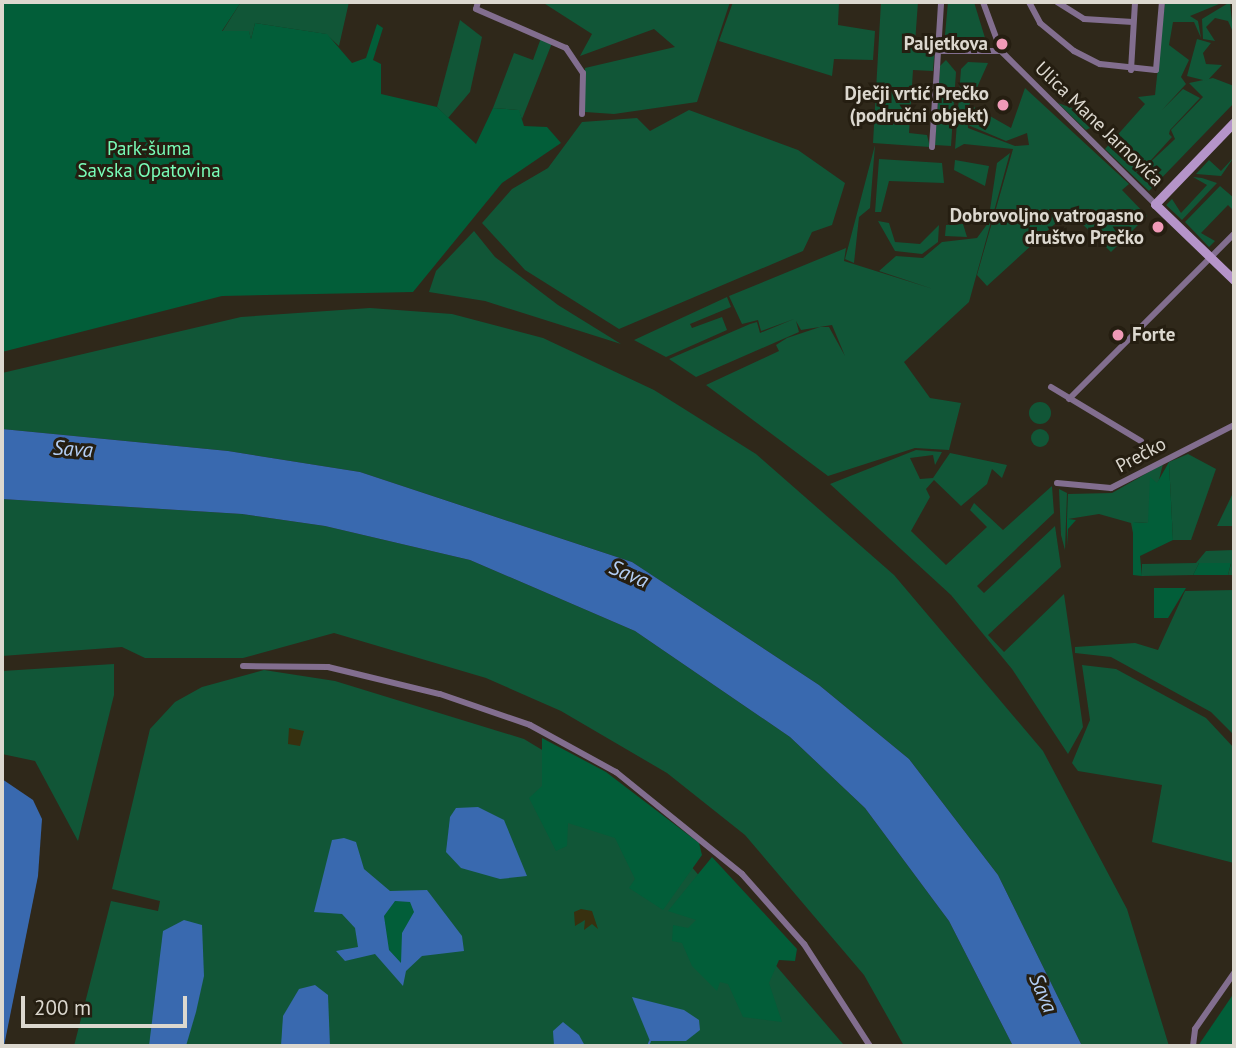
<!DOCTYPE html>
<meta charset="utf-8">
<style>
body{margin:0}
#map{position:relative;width:1236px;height:1048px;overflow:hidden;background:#2f281a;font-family:"PT Sans",sans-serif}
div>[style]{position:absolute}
.green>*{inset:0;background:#115637}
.round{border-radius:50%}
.forest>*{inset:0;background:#025e39}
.sand>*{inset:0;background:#38300f}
.water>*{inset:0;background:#3969af}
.stream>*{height:2px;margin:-1px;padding:0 1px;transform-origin:1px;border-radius:1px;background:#3969af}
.street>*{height:6px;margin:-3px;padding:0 3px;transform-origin:3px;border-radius:3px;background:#826e8f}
.secondary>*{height:9px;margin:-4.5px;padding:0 4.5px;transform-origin:4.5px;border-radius:4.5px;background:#b594c9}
.dots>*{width:19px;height:19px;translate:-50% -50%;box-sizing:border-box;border:4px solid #251e11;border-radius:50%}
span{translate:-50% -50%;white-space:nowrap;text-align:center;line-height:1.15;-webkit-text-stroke:6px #251e11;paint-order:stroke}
.poi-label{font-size:19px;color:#dcd8cf;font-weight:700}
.right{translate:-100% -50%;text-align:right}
.left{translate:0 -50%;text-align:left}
.street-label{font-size:19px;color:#dcd8cf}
.park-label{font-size:19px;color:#79fdb8}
.water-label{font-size:21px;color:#b3cef4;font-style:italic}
.frame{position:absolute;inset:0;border:4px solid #dcd8cf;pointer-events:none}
.scale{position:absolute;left:21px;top:996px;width:166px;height:32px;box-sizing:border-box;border:4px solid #dcd8cf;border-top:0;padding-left:9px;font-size:21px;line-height:24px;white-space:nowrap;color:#dcd8cf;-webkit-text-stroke:5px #251e11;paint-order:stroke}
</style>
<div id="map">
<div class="green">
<div style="clip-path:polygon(241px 2px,349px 2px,339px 46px,326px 34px,255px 23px,251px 39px,249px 32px,222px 32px)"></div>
<div style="clip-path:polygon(542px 2px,730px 2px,697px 102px,614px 114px,585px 112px,585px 68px,675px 47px,654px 29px,580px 56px,592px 34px)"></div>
<div style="clip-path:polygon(733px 2px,839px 2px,838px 25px,875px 31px,873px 60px,834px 59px,832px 76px,719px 41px)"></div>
<div style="clip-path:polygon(881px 2px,918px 2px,915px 43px,935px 45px,933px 71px,913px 70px,909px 133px,927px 135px,930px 147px,873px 143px)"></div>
<div style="clip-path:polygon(948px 2px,974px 2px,989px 51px,944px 46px)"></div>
<div style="clip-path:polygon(1165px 2px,1224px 2px,1190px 16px,1198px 21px,1201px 38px,1194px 22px,1173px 22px,1169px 45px,1189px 60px,1181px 77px,1186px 84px,1162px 110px,1183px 89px,1200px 98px,1170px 130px,1169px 134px,1172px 137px,1142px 170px,1123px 152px,1126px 146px,1119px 153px,1147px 176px,1143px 169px,1175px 139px,1171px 130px,1203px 97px,1189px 83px,1213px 78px,1234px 86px,1234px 103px,1149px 191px,1105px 149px,1145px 104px,1138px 97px,1155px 95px)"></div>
<div style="clip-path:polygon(1230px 2px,1233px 32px,1228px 21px,1215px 18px,1206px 27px,1215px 41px,1203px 39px,1202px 19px)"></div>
<div style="clip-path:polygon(460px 20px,482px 37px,470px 92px,448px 118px,437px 107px)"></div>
<div style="clip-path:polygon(541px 38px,552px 43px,522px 119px,518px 110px,493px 108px,514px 53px,533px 60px)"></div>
<div style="clip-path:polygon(1197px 39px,1211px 43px,1203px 53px,1206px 64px,1222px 65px,1207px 81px,1187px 76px)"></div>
<div style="clip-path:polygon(946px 60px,956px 72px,951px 146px,935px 145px,940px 66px)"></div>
<div style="clip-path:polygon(968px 62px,988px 63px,967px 110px,968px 128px,1015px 146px,1029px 145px,1027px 133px,1006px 141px,968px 125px,974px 107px,1011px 128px,1025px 88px,1129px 184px,1122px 190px,1147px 216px,1111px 252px,1069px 211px,987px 286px,977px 275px,1013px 149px,964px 144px,955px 149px,961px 69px)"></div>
<div style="clip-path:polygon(1058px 103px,1091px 115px,1094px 126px,1086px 130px)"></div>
<div style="clip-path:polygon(689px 110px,798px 150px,845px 183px,832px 225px,812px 232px,803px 251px,619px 329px,525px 270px,482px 223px,512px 189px,548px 168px,582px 122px,637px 118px,650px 131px)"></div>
<div style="clip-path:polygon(875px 145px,870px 208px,859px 217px,854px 263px,845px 259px)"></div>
<div style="clip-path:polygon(1010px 153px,969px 302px,904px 362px,930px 398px,961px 403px,949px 450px,915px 448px,828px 476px,706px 385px,779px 351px,776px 345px,787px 338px,820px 327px,829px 327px,845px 356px,832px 325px,801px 330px,796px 321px,799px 332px,696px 377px,669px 359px,750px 324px,757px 322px,760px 333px,794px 319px,761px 331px,758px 320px,742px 324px,729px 296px,846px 248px,844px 261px,933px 289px,879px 271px,896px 256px,923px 258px,942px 242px,977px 238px,988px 223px,997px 163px)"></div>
<div style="clip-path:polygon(1234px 157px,1221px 176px,1196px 174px,1209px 160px,1221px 171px)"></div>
<div style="clip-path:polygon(879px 159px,942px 163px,944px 183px,889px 181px,881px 212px,875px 212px)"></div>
<div style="clip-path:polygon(955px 160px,989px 166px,985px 186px,954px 170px)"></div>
<div style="clip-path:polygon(1193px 177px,1202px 178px,1217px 183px,1182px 220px,1166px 205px,1172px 199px,1181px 213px,1207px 185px)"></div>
<div style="clip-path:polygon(1220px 186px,1234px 198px,1234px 211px,1228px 205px,1201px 233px,1215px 241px,1209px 247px,1185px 222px)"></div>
<div style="clip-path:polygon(878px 221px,889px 223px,895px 242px,920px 244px,939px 225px,938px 242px,922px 254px,895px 251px)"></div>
<div style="clip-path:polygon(963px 224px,967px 237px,945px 236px,946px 225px)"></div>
<div style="clip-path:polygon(474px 231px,495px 257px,558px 305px,621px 344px,485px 301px,429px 292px,436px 271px)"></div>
<div style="clip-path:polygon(727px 297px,731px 307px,690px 324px,692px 328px,722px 317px,727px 330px,666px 357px,634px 340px)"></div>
<div style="clip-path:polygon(370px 308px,452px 314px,543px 338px,654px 390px,756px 454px,894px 575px,1043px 751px,1127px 909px,1169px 1046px,1082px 1046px,998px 875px,909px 759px,819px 685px,632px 562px,360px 472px,228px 451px,2px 429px,2px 373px,241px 317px)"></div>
<div class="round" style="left:1029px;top:402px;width:22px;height:22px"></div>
<div class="round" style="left:1031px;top:429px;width:18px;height:18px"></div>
<div style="clip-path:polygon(916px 450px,942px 452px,935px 465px,933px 455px,910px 458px,920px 479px,933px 478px,950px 453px,1007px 465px,1002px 478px,992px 469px,987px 484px,961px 506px,934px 480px,926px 489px,930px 497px,911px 531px,946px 565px,987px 527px,970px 510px,974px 503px,1003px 530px,1052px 486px,1054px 513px,977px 586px,984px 593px,1055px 526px,1061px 567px,988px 635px,1004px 652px,1064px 594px,1083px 727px,1068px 754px,1012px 669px,951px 595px,830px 484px)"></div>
<div style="clip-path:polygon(1188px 454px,1216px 469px,1191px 540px,1173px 540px,1169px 462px)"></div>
<div style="clip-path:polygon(1163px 464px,1148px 523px,1133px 522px,1133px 533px,1131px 523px,1099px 514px,1068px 519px,1068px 494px,1112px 493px)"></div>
<div style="clip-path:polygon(1059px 489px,1067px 493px,1065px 550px,1061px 535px)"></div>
<div style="clip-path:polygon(1234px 491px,1234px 526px,1217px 526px)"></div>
<div style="clip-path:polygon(2px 499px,242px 514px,325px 526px,470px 560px,635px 631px,790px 737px,865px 808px,949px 921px,1013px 1046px,904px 1046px,864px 975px,745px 835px,667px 773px,561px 711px,486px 678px,334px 633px,243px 658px,145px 658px,122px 647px,2px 656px)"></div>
<div style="clip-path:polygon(1234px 550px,1234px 575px,1228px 575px,1231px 564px,1199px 563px,1193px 575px,1142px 576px,1142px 564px,1196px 563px,1206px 551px)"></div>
<div style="clip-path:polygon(1234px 590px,1234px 735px,1211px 712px,1111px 657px,1075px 653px,1075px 647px,1135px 643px,1158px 650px,1185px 591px)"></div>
<div style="clip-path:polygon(114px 664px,114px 695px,78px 841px,35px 761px,2px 754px,2px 671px)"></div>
<div style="clip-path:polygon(1082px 665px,1116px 669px,1206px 718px,1234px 748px,1234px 863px,1152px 842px,1162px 785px,1078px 771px,1072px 763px,1090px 720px)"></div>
<div style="clip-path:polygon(264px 670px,335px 681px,524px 739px,617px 795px,684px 858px,843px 1044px,74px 1046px,111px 901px,158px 911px,160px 901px,112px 889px,150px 729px,175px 702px,202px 687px)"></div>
</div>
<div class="forest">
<div style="clip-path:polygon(2px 2px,241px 2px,222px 31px,249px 31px,251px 39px,255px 23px,327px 34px,352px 63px,366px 58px,377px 24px,383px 28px,373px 60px,381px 64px,381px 94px,437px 107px,476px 144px,493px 108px,519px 110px,524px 126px,547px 127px,561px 143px,502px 183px,413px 292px,222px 296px,2px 352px)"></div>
<div style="clip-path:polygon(1169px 462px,1173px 540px,1140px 556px,1142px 576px,1133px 575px,1133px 522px,1148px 523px,1150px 477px,1157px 483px)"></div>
<div style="clip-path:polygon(1067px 493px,1068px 519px,1076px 520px,1068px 529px,1067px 546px)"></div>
<div style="clip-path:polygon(1199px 563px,1231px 563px,1228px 575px,1193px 575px)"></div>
<div style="clip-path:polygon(1154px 588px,1186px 588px,1168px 618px,1154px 618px)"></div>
<div style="clip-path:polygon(542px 738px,606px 772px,699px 843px,702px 855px,663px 910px,629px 888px,635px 879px,615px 838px,568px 823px,567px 846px,556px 851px,529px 798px,542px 786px)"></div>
<div style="clip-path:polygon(712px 857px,797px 949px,795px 961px,779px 960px,769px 983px,782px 1022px,743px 1017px,728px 984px,720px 982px,717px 991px,692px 966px,682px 943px,672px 941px,673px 925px,688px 928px,696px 920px,668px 911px)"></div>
<div style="clip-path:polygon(395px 901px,410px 902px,414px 912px,401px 963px,389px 950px,384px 916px)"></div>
<div style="clip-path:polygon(1234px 993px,1234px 1046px,1198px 1046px)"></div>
</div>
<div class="sand">
<div style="clip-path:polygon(289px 728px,304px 731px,300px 746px,288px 744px)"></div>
<div style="clip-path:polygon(581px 909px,592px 911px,598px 929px,592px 924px,584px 930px,585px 920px,575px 926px,574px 912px)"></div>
</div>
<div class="water">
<div style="clip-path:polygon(2px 429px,228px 451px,360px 472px,632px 562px,819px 685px,909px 759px,998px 875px,1082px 1046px,1013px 1046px,949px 921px,865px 808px,790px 737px,635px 631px,470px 560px,325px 526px,242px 514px,2px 499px)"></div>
<div style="clip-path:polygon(2px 779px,33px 800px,42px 819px,38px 876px,4px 1046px)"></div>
<div style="clip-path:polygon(478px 807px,504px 820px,527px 876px,500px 879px,461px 868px,446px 852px,450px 817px,456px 808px)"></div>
<div style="clip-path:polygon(evenodd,344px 838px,356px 842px,364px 869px,390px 891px,427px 890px,462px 936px,464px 951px,422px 956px,406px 971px,403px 986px,375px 954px,345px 961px,336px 951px,358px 947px,355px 928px,342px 914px,314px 912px,332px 840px,344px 838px,395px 901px,410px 902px,414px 912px,402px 933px,401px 963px,389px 950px,384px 916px,395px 901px)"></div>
<div style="clip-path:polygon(184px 920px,202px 925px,204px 976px,196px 1012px,186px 1046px,149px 1046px,163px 931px)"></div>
<div style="clip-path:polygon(315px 985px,328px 995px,330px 1046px,281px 1046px,283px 1016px,299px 989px)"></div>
<div style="clip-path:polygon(632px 997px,684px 1010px,699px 1020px,700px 1030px,686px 1041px,650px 1041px)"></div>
<div style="clip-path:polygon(563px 1022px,579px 1035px,585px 1046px,554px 1046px,553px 1031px)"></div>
</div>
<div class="stream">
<div style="left:648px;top:1046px;width:5px;rotate:-68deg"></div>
</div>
<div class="street">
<div style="left:478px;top:2px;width:7px;rotate:106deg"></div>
<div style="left:476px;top:9px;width:98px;rotate:23.4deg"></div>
<div style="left:566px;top:48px;width:30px;rotate:56deg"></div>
<div style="left:583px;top:73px;width:41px;rotate:91.4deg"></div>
<div style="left:983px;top:2px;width:52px;rotate:69.8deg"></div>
<div style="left:1001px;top:51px;width:217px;rotate:44.8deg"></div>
<div style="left:1029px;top:2px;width:24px;rotate:62deg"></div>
<div style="left:1040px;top:23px;width:44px;rotate:39.5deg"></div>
<div style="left:1074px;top:51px;width:29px;rotate:27deg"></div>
<div style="left:1100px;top:64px;width:56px;rotate:6.1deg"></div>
<div style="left:1156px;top:70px;width:68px;rotate:-85deg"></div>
<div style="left:1057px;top:2px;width:32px;rotate:32deg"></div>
<div style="left:1084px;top:19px;width:49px;rotate:3.5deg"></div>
<div style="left:938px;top:51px;width:63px"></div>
<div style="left:1131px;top:70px;width:68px;rotate:-86.6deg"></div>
<div style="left:932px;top:147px;width:145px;rotate:-86.4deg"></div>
<div style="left:1051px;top:387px;width:105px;rotate:31deg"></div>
<div style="left:1069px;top:399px;width:233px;rotate:-45deg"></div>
<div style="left:1057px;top:483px;width:54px;rotate:5.3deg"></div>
<div style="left:1111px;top:488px;width:138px;rotate:-27.1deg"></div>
<div style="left:243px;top:666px;width:85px;rotate:0.7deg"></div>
<div style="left:328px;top:667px;width:115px;rotate:13.6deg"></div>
<div style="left:440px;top:694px;width:95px;rotate:19deg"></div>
<div style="left:530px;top:725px;width:98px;rotate:28.7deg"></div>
<div style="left:616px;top:772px;width:162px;rotate:39deg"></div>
<div style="left:742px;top:874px;width:94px;rotate:48.5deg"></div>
<div style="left:804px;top:944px;width:121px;rotate:57.1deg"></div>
<div style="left:1193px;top:1046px;width:17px;rotate:-83deg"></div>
<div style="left:1195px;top:1029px;width:68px;rotate:-55.1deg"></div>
</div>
<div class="secondary">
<div style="left:1234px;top:122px;width:114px;rotate:133.9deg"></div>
<div style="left:1155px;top:204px;width:110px;rotate:43.9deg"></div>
</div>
<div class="dots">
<div style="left:1002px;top:44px;background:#f09ab7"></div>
<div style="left:1003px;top:105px;background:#f09ab7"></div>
<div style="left:1158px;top:227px;background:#f09ab7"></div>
<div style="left:1118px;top:335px;background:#f09ab7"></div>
</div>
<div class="poi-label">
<span class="right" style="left:988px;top:44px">Paljetkova</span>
<span class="right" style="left:989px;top:105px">Dječji vrtić Prečko<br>(područni objekt)</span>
<span class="right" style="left:1144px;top:227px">Dobrovoljno vatrogasno<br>društvo Prečko</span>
<span class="left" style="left:1132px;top:335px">Forte</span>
</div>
<div class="street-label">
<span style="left:1099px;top:124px;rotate:44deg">Ulica Mane Jarnovića</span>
<span style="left:1141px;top:455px;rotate:-28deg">Prečko</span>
</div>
<div class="park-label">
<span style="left:149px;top:160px">Park-šuma<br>Savska Opatovina</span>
</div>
<div class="water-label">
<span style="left:73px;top:449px;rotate:4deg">Sava</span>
<span style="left:629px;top:574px;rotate:23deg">Sava</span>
<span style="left:1043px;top:993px;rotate:67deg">Sava</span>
</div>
<div class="frame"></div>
<div class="scale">200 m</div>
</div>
